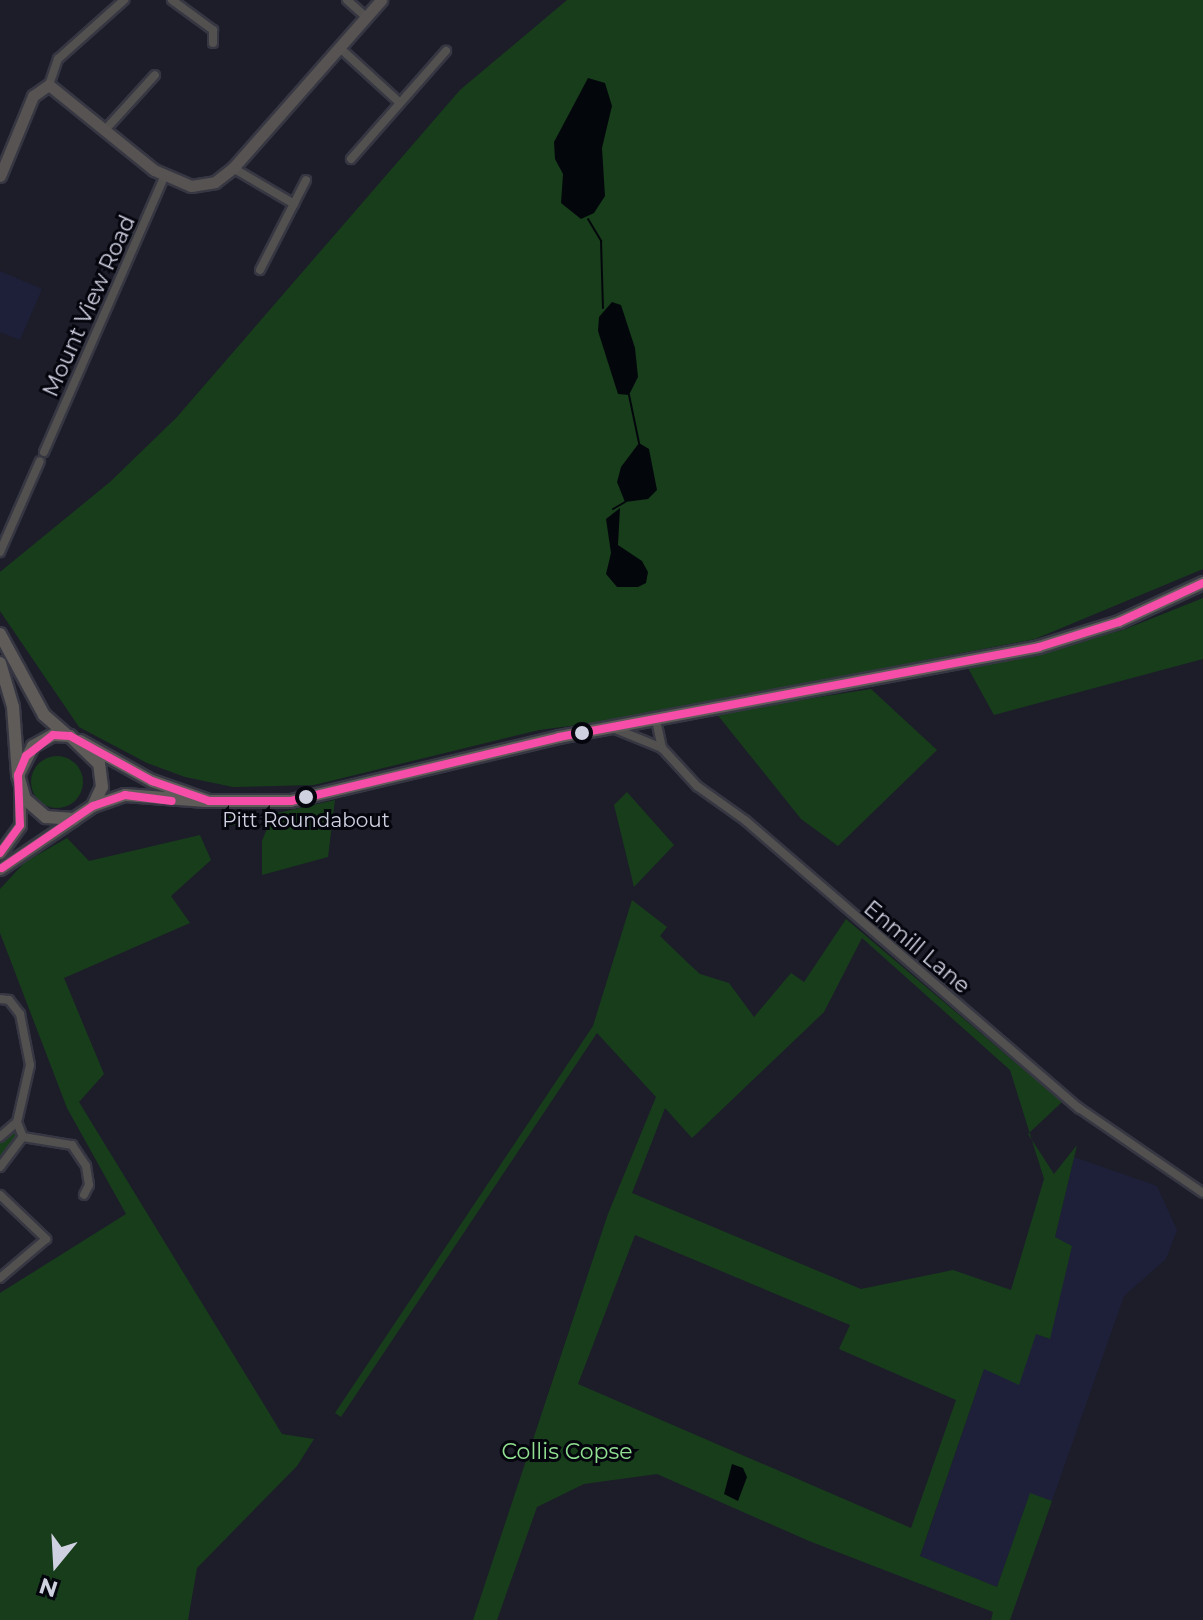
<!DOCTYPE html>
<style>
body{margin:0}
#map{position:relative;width:1203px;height:1620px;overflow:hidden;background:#1c1d29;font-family:Montserrat,sans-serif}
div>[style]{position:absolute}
.built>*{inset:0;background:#1e2039}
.green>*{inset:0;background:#183d1b}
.round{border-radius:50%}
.water>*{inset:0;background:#03070c}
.stream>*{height:2px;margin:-1px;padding:0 1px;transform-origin:1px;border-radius:1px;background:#03070c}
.roads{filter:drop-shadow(2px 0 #363742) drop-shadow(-2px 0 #363742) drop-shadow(0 2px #363742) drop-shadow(0 -2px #363742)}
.street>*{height:8px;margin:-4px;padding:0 4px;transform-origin:4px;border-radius:4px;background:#535050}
.secondary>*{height:11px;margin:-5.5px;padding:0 5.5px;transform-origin:5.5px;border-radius:5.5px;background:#575352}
.primary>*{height:12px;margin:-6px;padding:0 6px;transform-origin:6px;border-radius:6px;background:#5f5b59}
.bus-1>*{height:8px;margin:-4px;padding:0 4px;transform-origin:4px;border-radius:4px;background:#f54da8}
.dots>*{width:22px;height:22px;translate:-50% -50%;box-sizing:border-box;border:4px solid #05050e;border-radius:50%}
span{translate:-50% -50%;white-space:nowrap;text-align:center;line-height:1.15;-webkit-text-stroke:6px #05050e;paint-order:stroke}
.bus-label{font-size:20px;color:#cfd1e1}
.street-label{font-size:22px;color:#cfd1e1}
.park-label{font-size:22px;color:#91df91}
.north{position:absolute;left:16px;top:1524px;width:80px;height:80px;-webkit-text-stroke:6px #05050e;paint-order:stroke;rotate:198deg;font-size:22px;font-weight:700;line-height:32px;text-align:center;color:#cfd1e1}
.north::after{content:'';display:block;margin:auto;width:28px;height:36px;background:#cfd1e1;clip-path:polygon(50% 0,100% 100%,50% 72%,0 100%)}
</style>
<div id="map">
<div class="built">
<div style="clip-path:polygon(0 271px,42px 289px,20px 340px,0 332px)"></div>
<div style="clip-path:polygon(1074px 1157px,1157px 1186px,1177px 1230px,1166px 1259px,1124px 1296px,1052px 1501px,1030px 1494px,997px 1587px,920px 1557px,984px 1369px,1036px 1334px,1049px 1339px,1055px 1237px)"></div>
</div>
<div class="green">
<div style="clip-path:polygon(567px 0,1203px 0,1203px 569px,1035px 639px,616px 720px,539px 730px,314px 785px,233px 787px,185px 777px,147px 763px,79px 727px,0 611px,0 572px,110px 482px,177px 417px,460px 90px)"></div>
<div style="clip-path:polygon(1203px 598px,1203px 659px,994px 715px,968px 668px,1123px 630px)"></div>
<div style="clip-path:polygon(871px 689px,937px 750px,838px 846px,801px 819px,716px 713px)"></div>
<div class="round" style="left:31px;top:756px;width:52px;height:52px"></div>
<div style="clip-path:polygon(627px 792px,674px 845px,634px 887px,614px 805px)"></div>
<div style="clip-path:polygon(335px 800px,328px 857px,262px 875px,262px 841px,273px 814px)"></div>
<div style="clip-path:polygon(232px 815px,248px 815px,250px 823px,226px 826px,225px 818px)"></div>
<div style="clip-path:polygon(200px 835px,211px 860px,171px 896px,190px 923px,64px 978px,104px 1074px,79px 1102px,282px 1434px,314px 1439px,297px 1466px,197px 1568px,188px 1620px,0 1620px,0 1293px,126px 1214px,67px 1108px,0 933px,0 889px,25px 862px,67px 838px,89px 861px)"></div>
<div style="clip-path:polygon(evenodd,632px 900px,667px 927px,660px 936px,689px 964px,700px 974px,729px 983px,754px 1017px,791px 973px,804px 982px,846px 919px,1062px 1102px,1028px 1134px,1054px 1174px,1077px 1145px,1055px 1237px,1072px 1246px,1050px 1339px,1036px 1334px,1019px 1385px,984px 1369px,920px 1556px,997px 1587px,1030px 1493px,1052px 1501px,1010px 1620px,991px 1620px,993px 1612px,809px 1541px,657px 1474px,584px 1484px,537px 1507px,497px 1620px,473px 1620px,608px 1214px,656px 1097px,597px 1033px,341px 1417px,335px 1413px,593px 1026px,632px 900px,862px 938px,1010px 1070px,1044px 1179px,1011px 1290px,953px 1270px,861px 1289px,632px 1193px,665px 1108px,692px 1138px,824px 1012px,862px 938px,632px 900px,635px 1235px,850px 1325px,839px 1349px,956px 1400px,911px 1528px,578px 1384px,635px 1235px)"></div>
<div style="clip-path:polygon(14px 1128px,20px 1136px,0 1160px,0 1142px)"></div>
</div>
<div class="water">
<div style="clip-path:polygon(588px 78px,605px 83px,612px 106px,602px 148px,605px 196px,594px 213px,581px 219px,561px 203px,563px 174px,555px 159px,554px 142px)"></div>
<div style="clip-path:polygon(612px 302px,621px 305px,635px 348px,638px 377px,629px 395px,618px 394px,598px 331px,599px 317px)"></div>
<div style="clip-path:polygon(639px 443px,649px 449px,657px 490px,648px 499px,625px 502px,617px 482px,621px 467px)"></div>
<div style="clip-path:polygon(620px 508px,618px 545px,642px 561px,648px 572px,646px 583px,638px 587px,617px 587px,606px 574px,611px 553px,606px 519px)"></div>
<div style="clip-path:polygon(732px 1464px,743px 1468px,747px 1477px,738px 1501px,724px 1494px)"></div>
</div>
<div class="stream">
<div style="left:588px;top:219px;width:26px;rotate:59deg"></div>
<div style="left:601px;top:241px;width:67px;rotate:88.3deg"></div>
<div style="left:629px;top:395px;width:49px;rotate:78.2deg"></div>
<div style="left:613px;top:509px;width:14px;rotate:-30deg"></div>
</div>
<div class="roads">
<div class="street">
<div style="left:172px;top:0;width:51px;rotate:36.2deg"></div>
<div style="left:213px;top:30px;width:13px;rotate:90deg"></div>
<div style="left:347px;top:0;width:27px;rotate:42deg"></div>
<div style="left:340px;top:48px;width:80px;rotate:42.5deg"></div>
<div style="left:49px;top:85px;width:28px;rotate:-71deg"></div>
<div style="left:58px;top:59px;width:89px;rotate:-41.8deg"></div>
<div style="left:105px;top:130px;width:74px;rotate:-47.7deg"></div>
<div style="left:351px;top:159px;width:144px;rotate:-48.7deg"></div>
<div style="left:233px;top:168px;width:71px;rotate:30.5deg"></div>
<div style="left:260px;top:270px;width:101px;rotate:-62.9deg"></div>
<div style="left:44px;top:452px;width:302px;rotate:-66.4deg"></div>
<div style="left:0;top:552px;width:99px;rotate:-66.3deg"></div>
<div style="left:656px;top:720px;width:29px;rotate:78deg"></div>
<div style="left:613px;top:728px;width:53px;rotate:22.2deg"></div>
<div style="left:662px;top:748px;width:52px;rotate:47.4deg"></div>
<div style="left:697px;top:786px;width:60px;rotate:35.5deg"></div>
<div style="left:746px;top:821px;width:440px;rotate:40.8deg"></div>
<div style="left:1079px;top:1108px;width:150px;rotate:34.4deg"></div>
<div style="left:0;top:999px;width:9px;rotate:6deg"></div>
<div style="left:9px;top:1000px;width:18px;rotate:52deg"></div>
<div style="left:20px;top:1014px;width:52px;rotate:78.9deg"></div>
<div style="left:30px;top:1065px;width:58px;rotate:102.8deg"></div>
<div style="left:17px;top:1122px;width:23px;rotate:139deg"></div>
<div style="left:23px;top:1137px;width:50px;rotate:9.3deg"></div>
<div style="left:72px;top:1145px;width:25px;rotate:56deg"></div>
<div style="left:86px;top:1166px;width:19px;rotate:81deg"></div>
<div style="left:89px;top:1185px;width:11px;rotate:117deg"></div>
<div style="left:0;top:1167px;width:38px;rotate:-53deg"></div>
<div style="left:23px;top:1137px;width:16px;rotate:-112deg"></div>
<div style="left:0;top:1195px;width:64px;rotate:43.7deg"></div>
<div style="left:46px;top:1239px;width:60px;rotate:139.7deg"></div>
</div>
<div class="secondary">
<div style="left:0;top:176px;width:87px;rotate:-67.6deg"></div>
<div style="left:33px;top:96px;width:19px;rotate:-35deg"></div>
<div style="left:49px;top:85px;width:135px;rotate:39deg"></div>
<div style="left:154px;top:170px;width:40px;rotate:23.4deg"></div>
<div style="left:191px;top:186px;width:24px;rotate:-9deg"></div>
<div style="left:215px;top:182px;width:23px;rotate:-38deg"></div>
<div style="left:233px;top:168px;width:224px;rotate:-48.6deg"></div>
<div style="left:0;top:853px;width:34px;rotate:-54deg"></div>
<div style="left:20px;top:825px;width:36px;rotate:-90deg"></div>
<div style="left:0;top:869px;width:89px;rotate:-34deg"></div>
</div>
<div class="primary">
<div style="left:0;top:634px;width:92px;rotate:61.5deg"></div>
<div style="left:44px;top:715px;width:30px;rotate:41deg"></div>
<div style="left:0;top:663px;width:46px;rotate:73.5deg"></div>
<div style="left:13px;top:707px;width:68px;rotate:85.8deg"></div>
<div style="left:18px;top:775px;width:25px;rotate:74deg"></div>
<div style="left:25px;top:799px;width:28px;rotate:41deg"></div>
<div style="left:46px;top:817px;width:28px;rotate:4deg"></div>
<div style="left:74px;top:819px;width:23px;rotate:-34deg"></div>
<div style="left:93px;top:806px;width:21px;rotate:-65deg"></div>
<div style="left:102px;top:787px;width:23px;rotate:-97deg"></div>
<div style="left:99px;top:764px;width:40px;rotate:-136deg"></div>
<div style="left:70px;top:736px;width:17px;rotate:-177deg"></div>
<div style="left:53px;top:735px;width:23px;rotate:151deg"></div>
<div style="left:33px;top:746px;width:33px;rotate:117deg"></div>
<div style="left:80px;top:741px;width:82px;rotate:29.1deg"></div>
<div style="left:152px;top:781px;width:60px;rotate:19.3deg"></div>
<div style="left:209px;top:801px;width:82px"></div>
<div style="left:291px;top:801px;width:276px;rotate:-13.4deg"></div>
<div style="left:559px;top:737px;width:488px;rotate:-10.6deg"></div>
<div style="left:1039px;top:647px;width:84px;rotate:-17.4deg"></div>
<div style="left:1119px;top:622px;width:93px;rotate:-24.9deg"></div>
<div style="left:93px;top:806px;width:34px;rotate:-19deg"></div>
<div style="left:125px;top:795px;width:81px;rotate:4.2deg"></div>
</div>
</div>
<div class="bus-1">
<div style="left:0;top:853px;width:34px;rotate:-54deg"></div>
<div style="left:20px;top:825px;width:50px;rotate:-92.3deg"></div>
<div style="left:18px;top:775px;width:21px;rotate:-67deg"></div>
<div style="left:26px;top:756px;width:34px;rotate:-38deg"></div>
<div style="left:53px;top:735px;width:17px;rotate:3deg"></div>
<div style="left:70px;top:736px;width:94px;rotate:28.8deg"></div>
<div style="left:152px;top:781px;width:60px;rotate:19.3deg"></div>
<div style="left:209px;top:801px;width:82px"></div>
<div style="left:291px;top:801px;width:276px;rotate:-13.4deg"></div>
<div style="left:559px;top:737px;width:488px;rotate:-10.6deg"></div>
<div style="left:1039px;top:647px;width:84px;rotate:-17.4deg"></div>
<div style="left:1119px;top:622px;width:93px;rotate:-24.9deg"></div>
<div style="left:2px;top:868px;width:110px;rotate:-34.3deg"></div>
<div style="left:93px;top:806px;width:34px;rotate:-19deg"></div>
<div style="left:125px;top:795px;width:47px;rotate:7.3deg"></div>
</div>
<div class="dots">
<div style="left:582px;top:733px;background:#cfd1e1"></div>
<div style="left:306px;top:797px;background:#cfd1e1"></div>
</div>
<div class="bus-label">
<span style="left:306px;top:820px">Pitt Roundabout</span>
</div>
<div class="street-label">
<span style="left:89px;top:306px;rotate:-66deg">Mount View Road</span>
<span style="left:917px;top:947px;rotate:40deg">Enmill Lane</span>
</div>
<div class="park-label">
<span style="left:567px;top:1452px">Collis Copse</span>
</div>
<div class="north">N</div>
</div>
